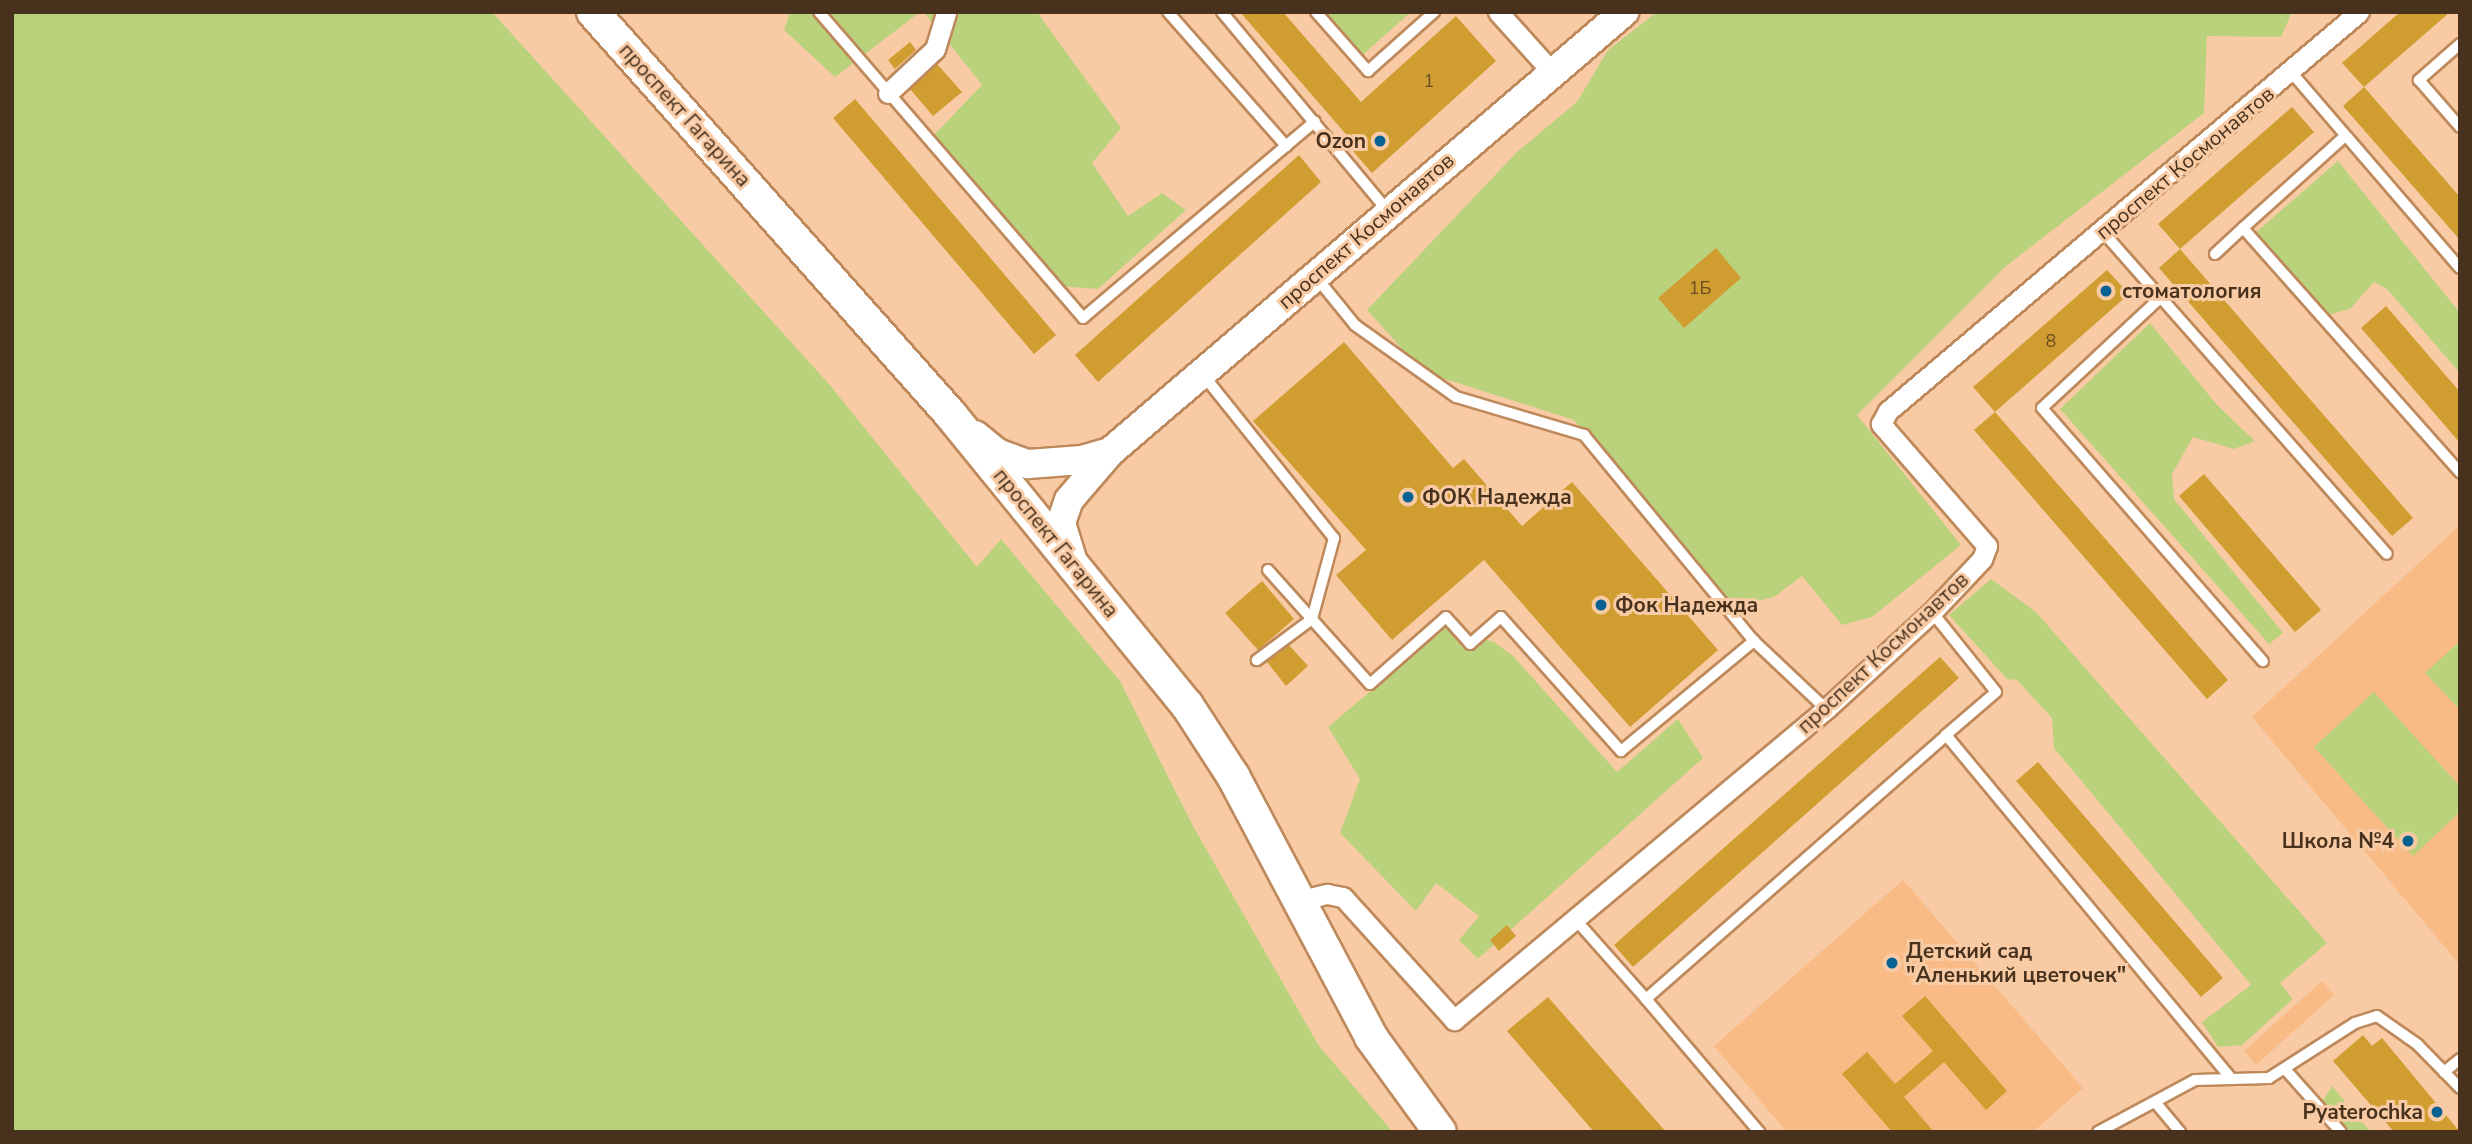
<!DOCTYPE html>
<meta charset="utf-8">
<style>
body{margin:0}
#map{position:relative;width:2472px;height:1144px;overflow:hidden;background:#f8cba5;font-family:"Nunito Sans",sans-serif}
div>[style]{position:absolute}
.built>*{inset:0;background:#f9bb85}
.green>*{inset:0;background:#bbd27d}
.building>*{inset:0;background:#d09d31}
.roads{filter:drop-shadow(2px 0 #be895b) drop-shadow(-2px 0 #be895b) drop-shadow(0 2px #be895b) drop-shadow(0 -2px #be895b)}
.service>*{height:10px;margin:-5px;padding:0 5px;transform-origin:5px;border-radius:5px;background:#fff}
.minor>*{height:19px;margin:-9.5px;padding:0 9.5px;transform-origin:9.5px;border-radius:9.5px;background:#fff}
.secondary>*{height:28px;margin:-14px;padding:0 14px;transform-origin:14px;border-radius:14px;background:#fff}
.primary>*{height:32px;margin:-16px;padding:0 16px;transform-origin:16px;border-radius:16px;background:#fff}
.dots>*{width:19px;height:19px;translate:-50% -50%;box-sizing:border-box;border:4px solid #f8cba5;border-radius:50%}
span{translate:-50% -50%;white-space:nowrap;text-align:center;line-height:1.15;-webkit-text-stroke:6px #f8cba5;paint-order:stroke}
.number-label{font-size:18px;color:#6a4d23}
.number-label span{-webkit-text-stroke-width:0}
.street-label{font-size:21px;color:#48321e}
.poi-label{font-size:21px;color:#48321e;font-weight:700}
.right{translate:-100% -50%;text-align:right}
.left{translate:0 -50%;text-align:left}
.frame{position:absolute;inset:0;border:14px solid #48321e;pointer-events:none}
</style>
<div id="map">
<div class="built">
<div style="clip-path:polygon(2460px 525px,2460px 965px,2252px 717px)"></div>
<div style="clip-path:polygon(1903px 880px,2083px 1088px,2033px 1132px,1787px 1132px,1714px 1046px)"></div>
<div style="clip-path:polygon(2322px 981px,2334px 995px,2256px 1065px,2244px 1051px)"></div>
</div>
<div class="green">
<div style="clip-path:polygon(12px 12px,492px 12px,829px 384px,977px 567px,1001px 539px,1120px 681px,1193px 826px,1319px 1046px,1393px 1132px,12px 1132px)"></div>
<div style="clip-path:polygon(790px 12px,920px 12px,835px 77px,784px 30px)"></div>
<div style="clip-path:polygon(924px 12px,1037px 12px,1121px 128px,1092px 163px,1128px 216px,1162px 193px,1186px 210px,1098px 289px,1059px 286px,934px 135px,982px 85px)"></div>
<div style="clip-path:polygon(1319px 12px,1411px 12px,1359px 58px)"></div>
<div style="clip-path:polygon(1657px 12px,2292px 12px,2281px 37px,2207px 36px,2204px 113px,2005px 267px,1857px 415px,1961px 545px,1872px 617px,1842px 625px,1802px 576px,1774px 597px,1738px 605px,1724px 594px,1574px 420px,1423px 372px,1367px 310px,1517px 152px,1577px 102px,1608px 50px)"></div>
<div style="clip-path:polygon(2338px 161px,2460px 313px,2460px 373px,2387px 289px,2374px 282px,2350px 309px,2328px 315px,2254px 234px)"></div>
<div style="clip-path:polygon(2150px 323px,2217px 405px,2255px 441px,2234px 449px,2193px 437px,2172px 474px,2174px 499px,2283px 633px,2269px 644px,2060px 409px)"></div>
<div style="clip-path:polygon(1991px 579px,2036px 612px,2327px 943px,2280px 983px,2293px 999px,2242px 1045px,2218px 1047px,2202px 1022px,2251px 985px,2054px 748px,2052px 718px,2017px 680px,2007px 679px,1949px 615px)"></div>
<div style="clip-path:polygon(1445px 628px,1494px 642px,1513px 656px,1617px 772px,1678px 719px,1703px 758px,1478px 959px,1459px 940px,1479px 916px,1436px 883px,1416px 911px,1340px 833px,1360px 779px,1328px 727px)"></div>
<div style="clip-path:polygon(2460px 641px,2460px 710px,2425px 673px)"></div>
<div style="clip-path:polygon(2374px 692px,2460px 786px,2460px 812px,2413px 856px,2314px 747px)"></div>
<div style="clip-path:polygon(2332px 1086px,2371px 1132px,2332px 1132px,2317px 1110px)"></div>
</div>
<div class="building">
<div style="clip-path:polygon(1240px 12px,1283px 12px,1361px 102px,1456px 16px,1496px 61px,1372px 173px,1347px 144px,1351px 140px)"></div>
<div style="clip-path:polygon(2400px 12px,2450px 12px,2364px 87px,2342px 63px)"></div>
<div style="clip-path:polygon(910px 42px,916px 50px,895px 69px,888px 60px)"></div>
<div style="clip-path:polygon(937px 64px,962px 92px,933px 116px,910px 89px)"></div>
<div style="clip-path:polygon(2364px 87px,2460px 197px,2460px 240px,2343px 106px)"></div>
<div style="clip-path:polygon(855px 99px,1056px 335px,1034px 354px,833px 118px)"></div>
<div style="clip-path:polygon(2292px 107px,2314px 132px,2180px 249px,2158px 224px)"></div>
<div style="clip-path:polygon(1299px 155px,1321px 182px,1098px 382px,1075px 355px)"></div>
<div style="clip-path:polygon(1716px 248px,1741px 278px,1684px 328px,1658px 298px)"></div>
<div style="clip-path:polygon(2180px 249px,2413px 518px,2392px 536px,2159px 268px)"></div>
<div style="clip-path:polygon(2107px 270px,2129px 294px,1995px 412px,1973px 387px)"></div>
<div style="clip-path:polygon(2386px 306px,2460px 392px,2460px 443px,2361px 328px)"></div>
<div style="clip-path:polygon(1344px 342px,1453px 468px,1464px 459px,1522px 526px,1572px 482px,1718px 650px,1630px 727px,1484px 560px,1392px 640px,1336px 575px,1366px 550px,1253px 421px)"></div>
<div style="clip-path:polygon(1995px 412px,2228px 680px,2207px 699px,1974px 430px)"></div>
<div style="clip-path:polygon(2204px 474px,2321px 610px,2295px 632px,2179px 496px)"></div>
<div style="clip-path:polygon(1262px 581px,1294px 619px,1258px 650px,1225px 613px)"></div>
<div style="clip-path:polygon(1289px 645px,1308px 666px,1286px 686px,1267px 662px)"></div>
<div style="clip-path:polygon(1940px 657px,1959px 678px,1633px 967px,1614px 945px)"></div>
<div style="clip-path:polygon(2038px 762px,2223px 978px,2201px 997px,2016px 781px)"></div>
<div style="clip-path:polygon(1507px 925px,1516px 936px,1499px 951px,1490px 940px)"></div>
<div style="clip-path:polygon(1925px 996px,2007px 1091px,1986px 1110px,1944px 1062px,1904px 1097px,1934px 1132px,1892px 1132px,1842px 1074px,1867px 1052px,1895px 1084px,1933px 1051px,1902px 1016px)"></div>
<div style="clip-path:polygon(1548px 997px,1666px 1132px,1594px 1132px,1507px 1031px)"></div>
<div style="clip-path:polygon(2363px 1035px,2372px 1046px,2382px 1038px,2460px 1132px,2394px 1132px,2333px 1061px)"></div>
</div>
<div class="roads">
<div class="service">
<div style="left:819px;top:12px;width:404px;rotate:49.2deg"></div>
<div style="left:1083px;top:318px;width:304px;rotate:-40.3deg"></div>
<div style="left:1168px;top:12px;width:179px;rotate:48.6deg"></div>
<div style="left:1222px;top:12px;width:258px;rotate:50.2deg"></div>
<div style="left:1316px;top:12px;width:79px;rotate:48.6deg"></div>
<div style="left:1368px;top:71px;width:89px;rotate:-41.8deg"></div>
<div style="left:2460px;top:44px;width:55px;rotate:138.7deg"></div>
<div style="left:2419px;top:80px;width:62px;rotate:48.9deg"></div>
<div style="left:2292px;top:73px;width:257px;rotate:49.3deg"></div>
<div style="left:2344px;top:137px;width:136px;rotate:138deg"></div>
<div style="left:2243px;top:228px;width:327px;rotate:48.4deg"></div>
<div style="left:2103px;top:232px;width:429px;rotate:48.6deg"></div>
<div style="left:2215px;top:254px;width:38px;rotate:-43deg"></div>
<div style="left:1316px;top:277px;width:62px;rotate:50.9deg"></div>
<div style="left:1355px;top:325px;width:124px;rotate:35.5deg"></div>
<div style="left:1456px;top:397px;width:134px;rotate:16.5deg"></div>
<div style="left:1584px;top:435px;width:267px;rotate:50.5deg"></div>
<div style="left:1754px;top:641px;width:99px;rotate:43.4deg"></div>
<div style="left:2160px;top:298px;width:161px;rotate:137deg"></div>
<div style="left:2042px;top:408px;width:336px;rotate:48.9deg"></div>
<div style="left:1204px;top:376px;width:208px;rotate:51.3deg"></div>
<div style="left:1334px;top:538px;width:84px;rotate:105.2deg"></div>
<div style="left:1312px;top:619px;width:69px;rotate:143.3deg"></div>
<div style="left:1268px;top:570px;width:153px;rotate:48.2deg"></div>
<div style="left:1370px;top:684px;width:101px;rotate:-41.4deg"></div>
<div style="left:1446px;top:617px;width:36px;rotate:48deg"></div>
<div style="left:1470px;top:644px;width:41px;rotate:-41.1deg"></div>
<div style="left:1501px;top:617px;width:180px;rotate:48.2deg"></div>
<div style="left:1621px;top:751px;width:173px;rotate:-39.6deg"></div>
<div style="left:1932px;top:612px;width:102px;rotate:51.3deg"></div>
<div style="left:1996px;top:692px;width:66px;rotate:139.3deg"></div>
<div style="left:1946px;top:735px;width:447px;rotate:50.3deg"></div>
<div style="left:1575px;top:919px;width:107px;rotate:48.4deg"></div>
<div style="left:1646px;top:999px;width:400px;rotate:-41.3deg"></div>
<div style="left:1646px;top:999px;width:175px;rotate:49.6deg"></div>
<div style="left:2285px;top:1069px;width:84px;rotate:48.4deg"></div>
<div style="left:2444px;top:1072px;width:21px;rotate:-39deg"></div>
<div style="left:2155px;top:1102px;width:39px;rotate:50deg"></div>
<div style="left:2098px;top:1132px;width:110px;rotate:-28.2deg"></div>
<div style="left:2195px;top:1080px;width:74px;rotate:-1.5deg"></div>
<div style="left:2269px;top:1078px;width:102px;rotate:-32.6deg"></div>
<div style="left:2355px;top:1023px;width:23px;rotate:-18deg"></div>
<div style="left:2377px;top:1016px;width:49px;rotate:35deg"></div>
<div style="left:2417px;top:1044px;width:62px;rotate:45.7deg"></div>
</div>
<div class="minor">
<div style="left:1498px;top:12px;width:81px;rotate:48deg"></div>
<div style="left:888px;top:93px;width:64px;rotate:-43.1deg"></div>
<div style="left:935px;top:49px;width:39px;rotate:-73deg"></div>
<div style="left:1298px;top:901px;width:30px;rotate:-14deg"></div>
<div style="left:1327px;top:894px;width:16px;rotate:11deg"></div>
<div style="left:1343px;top:897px;width:166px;rotate:47.9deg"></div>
<div style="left:1454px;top:1020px;width:485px;rotate:-39.9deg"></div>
<div style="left:1826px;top:709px;width:144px;rotate:-42.5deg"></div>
<div style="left:1932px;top:612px;width:73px;rotate:-46.7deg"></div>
<div style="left:1982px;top:559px;width:14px;rotate:-69deg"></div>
<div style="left:1987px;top:546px;width:162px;rotate:-131deg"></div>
<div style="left:1881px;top:424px;width:15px;rotate:-62deg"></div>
<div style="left:1888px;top:411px;width:617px;rotate:-40.27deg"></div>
</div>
<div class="secondary">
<div style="left:975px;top:435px;width:28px;rotate:39deg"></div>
<div style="left:997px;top:453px;width:33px;rotate:20deg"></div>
<div style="left:1028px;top:464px;width:54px;rotate:-4.2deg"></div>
<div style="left:1082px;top:460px;width:29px;rotate:-16deg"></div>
<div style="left:1073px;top:562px;width:41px;rotate:-107.1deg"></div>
<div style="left:1061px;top:523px;width:24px;rotate:-71deg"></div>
<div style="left:1069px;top:500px;width:63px;rotate:-49.5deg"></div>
<div style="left:1110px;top:452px;width:677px;rotate:-40.56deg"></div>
</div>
<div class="primary">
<div style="left:593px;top:12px;width:539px;rotate:48.38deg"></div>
<div style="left:951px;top:415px;width:374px;rotate:50.9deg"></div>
<div style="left:1187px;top:705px;width:85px;rotate:57.1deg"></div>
<div style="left:1233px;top:776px;width:295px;rotate:62.1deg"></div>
<div style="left:1371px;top:1037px;width:117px;rotate:54deg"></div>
</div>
</div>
<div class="dots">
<div style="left:1380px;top:141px;background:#076192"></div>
<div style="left:2106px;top:291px;background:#076192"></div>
<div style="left:1408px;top:497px;background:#076192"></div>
<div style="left:1601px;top:605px;background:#076192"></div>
<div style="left:2408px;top:841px;background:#076192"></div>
<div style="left:1892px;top:963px;background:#076192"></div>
<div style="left:2437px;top:1112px;background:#076192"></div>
</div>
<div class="number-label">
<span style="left:1429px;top:81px">1</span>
<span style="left:1700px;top:288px">1Б</span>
<span style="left:2051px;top:341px">8</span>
</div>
<div class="street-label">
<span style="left:685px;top:115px;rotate:48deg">проспект Гагарина</span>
<span style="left:2185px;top:163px;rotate:-40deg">проспект Космонавтов</span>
<span style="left:1366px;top:231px;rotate:-41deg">проспект Космонавтов</span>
<span style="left:1056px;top:543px;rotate:51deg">проспект Гагарина</span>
<span style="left:1883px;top:653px;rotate:-43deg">проспект Космонавтов</span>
</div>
<div class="poi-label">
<span class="right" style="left:1366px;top:141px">Ozon</span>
<span class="left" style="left:2122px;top:291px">стоматология</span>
<span class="left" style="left:1422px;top:497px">ФОК Надежда</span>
<span class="left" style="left:1615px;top:605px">Фок Надежда</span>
<span class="right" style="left:2394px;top:841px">Школа №4</span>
<span class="left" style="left:1906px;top:963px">Детский сад<br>"Аленький цветочек"</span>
<span class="right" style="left:2423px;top:1112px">Pyaterochka</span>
</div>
<div class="frame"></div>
</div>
